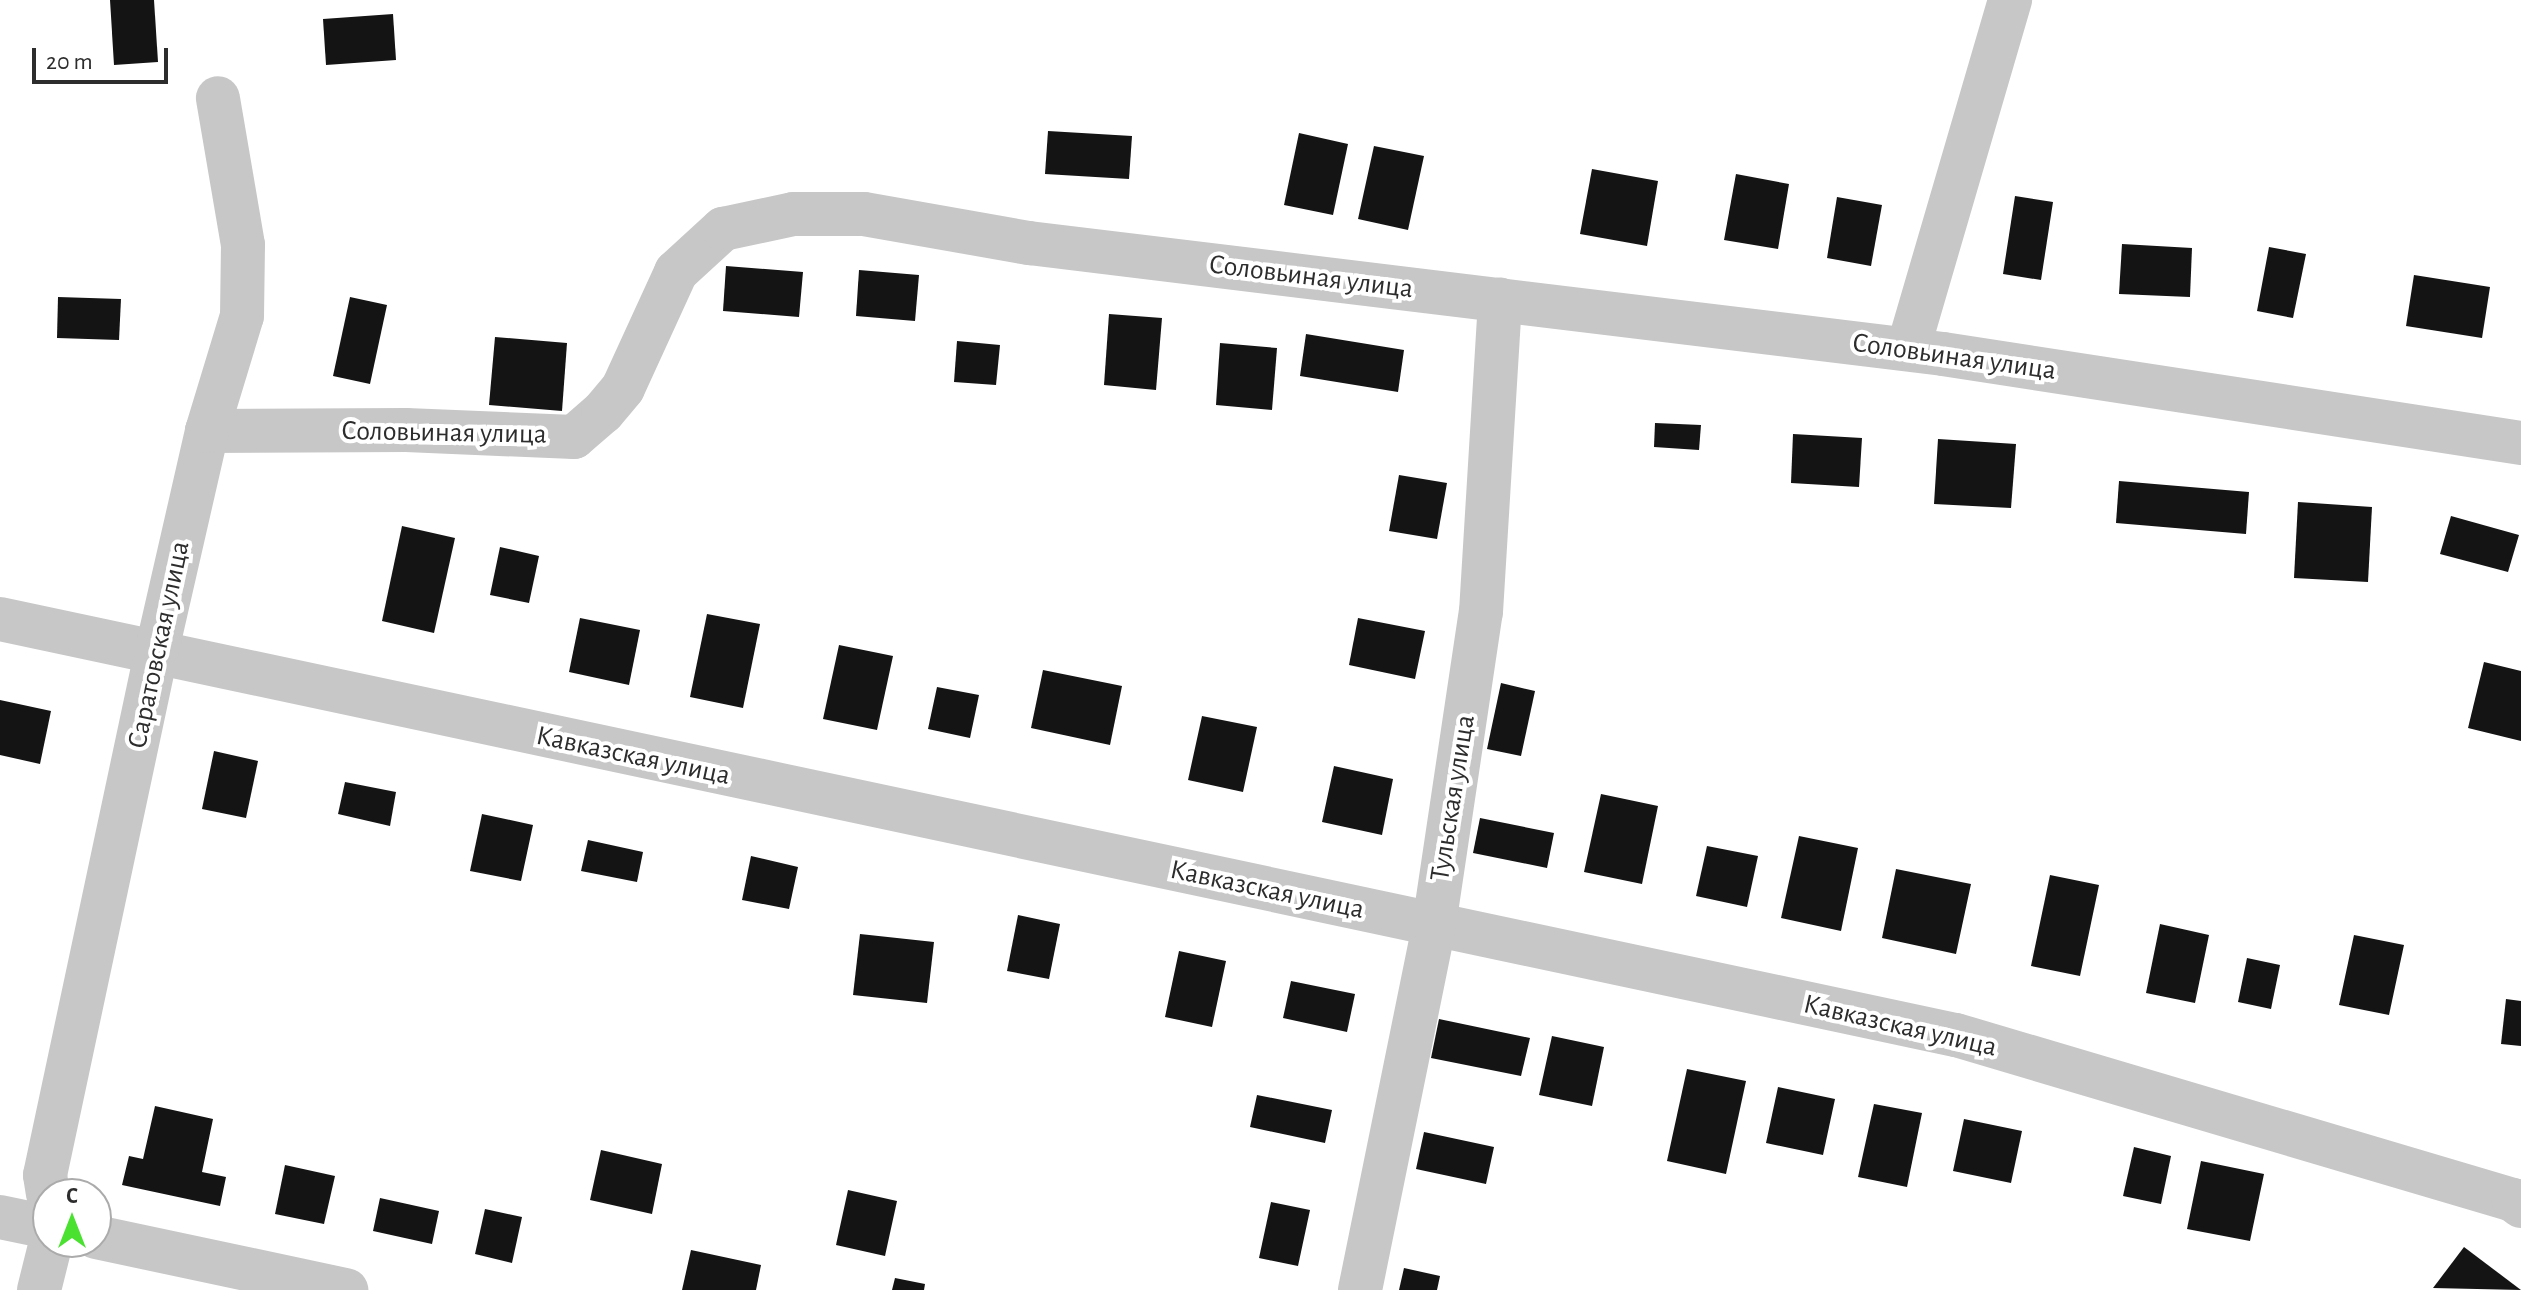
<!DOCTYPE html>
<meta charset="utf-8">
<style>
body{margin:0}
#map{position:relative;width:2521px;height:1290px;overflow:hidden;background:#fff;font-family:"Alegreya Sans",sans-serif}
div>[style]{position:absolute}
.building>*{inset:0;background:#141414}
.minor>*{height:44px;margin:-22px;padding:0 22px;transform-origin:22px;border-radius:22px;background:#c7c7c7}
span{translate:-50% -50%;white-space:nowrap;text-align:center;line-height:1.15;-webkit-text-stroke:8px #fff;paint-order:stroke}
.street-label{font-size:28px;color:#2d2d2d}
.north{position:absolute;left:32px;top:1178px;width:80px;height:80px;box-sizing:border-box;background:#fff;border:2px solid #ababab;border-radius:50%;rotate:0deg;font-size:22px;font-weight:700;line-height:32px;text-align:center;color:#2d2d2d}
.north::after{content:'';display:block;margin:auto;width:28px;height:36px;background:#4be131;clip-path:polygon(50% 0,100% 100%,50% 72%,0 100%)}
.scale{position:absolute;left:32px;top:48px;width:136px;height:36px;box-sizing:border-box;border:4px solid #2d2d2d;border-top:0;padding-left:10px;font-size:24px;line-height:28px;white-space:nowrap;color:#2d2d2d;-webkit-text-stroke:6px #fff;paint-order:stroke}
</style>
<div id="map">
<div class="building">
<div style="clip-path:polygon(110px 0,154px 0,158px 62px,114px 65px)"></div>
<div style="clip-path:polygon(393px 14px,396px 60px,326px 65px,323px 19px)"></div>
<div style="clip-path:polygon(1048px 131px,1132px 136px,1129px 179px,1045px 174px)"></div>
<div style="clip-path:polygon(1299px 133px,1348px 144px,1333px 215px,1284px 205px)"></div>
<div style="clip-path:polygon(1374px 146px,1424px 156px,1408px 230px,1358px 219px)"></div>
<div style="clip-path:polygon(1592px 169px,1658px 181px,1647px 246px,1580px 234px)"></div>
<div style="clip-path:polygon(1736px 174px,1789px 184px,1778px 249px,1724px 240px)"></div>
<div style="clip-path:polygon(2015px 196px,2053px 202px,2041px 280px,2003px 274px)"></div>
<div style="clip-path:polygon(1837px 197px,1882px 205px,1871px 266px,1827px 258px)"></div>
<div style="clip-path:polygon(2122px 244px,2192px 248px,2190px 297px,2119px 294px)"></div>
<div style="clip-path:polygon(2269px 247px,2306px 254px,2293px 318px,2257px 311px)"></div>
<div style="clip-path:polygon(726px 266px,803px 272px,799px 317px,723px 311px)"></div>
<div style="clip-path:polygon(859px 270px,919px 275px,915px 321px,856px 316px)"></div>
<div style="clip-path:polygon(2414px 275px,2490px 287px,2482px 338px,2406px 326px)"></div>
<div style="clip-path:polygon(58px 297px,121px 299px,119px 340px,57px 338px)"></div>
<div style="clip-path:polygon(350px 297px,387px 305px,370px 384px,333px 376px)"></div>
<div style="clip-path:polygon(1109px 314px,1162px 318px,1156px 390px,1104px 385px)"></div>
<div style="clip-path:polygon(1306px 334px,1404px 350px,1398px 392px,1300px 376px)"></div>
<div style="clip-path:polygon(495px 337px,567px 343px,562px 411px,489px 405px)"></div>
<div style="clip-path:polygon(957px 341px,1000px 345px,996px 385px,954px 382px)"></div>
<div style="clip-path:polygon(1220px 343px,1277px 348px,1272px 410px,1216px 405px)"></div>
<div style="clip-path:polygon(1655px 423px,1701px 425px,1699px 450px,1654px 447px)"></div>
<div style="clip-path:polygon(1793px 434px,1862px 438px,1859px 487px,1791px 483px)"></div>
<div style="clip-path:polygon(1938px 439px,2016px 444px,2011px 508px,1934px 504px)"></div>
<div style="clip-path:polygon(1399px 475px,1447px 483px,1437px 539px,1389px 531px)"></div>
<div style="clip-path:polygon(2119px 481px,2249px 492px,2246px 534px,2116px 523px)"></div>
<div style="clip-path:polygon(2298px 502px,2372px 507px,2368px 582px,2294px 578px)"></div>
<div style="clip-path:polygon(2451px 516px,2519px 535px,2508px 572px,2440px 554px)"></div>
<div style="clip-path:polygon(402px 526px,455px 538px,434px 633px,382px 621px)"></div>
<div style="clip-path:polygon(500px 547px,539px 556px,529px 603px,490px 595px)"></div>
<div style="clip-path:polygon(707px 614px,760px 624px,743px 708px,690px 697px)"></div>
<div style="clip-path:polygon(580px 618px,640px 630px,629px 685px,569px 672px)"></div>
<div style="clip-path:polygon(1358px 618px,1425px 631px,1415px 679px,1349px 665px)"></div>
<div style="clip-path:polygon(839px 645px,893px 656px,877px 730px,823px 719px)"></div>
<div style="clip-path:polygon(2484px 662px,2521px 671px,2521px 741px,2468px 728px)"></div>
<div style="clip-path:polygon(1043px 670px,1122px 686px,1110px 745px,1031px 728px)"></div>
<div style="clip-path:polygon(1501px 683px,1535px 691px,1521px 756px,1487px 749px)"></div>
<div style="clip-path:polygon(937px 687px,979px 695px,970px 738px,928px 729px)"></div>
<div style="clip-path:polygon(0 700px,51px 711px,40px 764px,0 755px)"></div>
<div style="clip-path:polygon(1202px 716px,1257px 727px,1243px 792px,1188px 780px)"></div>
<div style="clip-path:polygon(214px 751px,258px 761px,246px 818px,202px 809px)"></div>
<div style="clip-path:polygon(1334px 766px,1393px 779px,1382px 835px,1322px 822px)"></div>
<div style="clip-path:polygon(345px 782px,396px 792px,390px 826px,338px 814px)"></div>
<div style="clip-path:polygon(1601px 794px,1658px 806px,1642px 884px,1584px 872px)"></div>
<div style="clip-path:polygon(482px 814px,533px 825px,521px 881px,470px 871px)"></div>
<div style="clip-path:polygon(1480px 818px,1554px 833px,1547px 868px,1473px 853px)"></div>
<div style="clip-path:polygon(1799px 836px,1858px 848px,1841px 931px,1781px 918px)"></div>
<div style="clip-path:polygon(588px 840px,643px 852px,637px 882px,581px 871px)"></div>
<div style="clip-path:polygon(1707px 846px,1758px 856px,1747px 907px,1696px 896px)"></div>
<div style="clip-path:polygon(751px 856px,798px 867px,789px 909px,742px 900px)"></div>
<div style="clip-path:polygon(1896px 869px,1971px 884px,1956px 954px,1882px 938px)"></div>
<div style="clip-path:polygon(2050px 875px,2099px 885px,2080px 976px,2031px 966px)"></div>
<div style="clip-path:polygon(1018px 915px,1060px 924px,1049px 979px,1007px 971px)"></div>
<div style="clip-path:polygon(2160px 924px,2209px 935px,2195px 1003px,2146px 993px)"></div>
<div style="clip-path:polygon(860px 934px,934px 942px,927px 1003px,853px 995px)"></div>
<div style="clip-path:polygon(2354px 935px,2404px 945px,2389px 1015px,2339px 1005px)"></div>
<div style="clip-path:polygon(1179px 951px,1226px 961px,1212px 1027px,1165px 1017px)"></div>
<div style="clip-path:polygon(2247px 958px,2280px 965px,2271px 1009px,2238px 1002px)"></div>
<div style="clip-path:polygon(1291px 981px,1355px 994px,1347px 1032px,1283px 1018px)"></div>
<div style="clip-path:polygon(2506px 999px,2521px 1001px,2521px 1046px,2501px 1044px)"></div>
<div style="clip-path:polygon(1439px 1019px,1530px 1038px,1521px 1076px,1431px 1058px)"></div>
<div style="clip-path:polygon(1552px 1036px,1604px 1047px,1592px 1106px,1539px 1095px)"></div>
<div style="clip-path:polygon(1687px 1069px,1746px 1081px,1726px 1174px,1667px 1161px)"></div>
<div style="clip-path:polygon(1778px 1087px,1835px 1099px,1823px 1155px,1766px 1143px)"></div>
<div style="clip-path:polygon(1257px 1095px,1332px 1110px,1325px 1143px,1250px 1127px)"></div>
<div style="clip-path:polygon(1874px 1104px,1922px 1113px,1907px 1187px,1858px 1177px)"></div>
<div style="clip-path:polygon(155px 1106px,213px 1119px,202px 1172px,226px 1177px,220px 1206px,122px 1185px,129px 1156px,143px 1159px)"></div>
<div style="clip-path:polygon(1964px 1119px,2022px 1131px,2011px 1183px,1953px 1171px)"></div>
<div style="clip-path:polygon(1424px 1132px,1494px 1147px,1486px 1184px,1416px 1169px)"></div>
<div style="clip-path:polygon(2134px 1147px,2171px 1156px,2161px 1204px,2123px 1196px)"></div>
<div style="clip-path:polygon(601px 1150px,662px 1164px,652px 1214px,590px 1200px)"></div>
<div style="clip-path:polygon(2201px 1161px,2264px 1174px,2250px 1241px,2187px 1229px)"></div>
<div style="clip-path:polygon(285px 1165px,335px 1176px,324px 1224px,275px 1214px)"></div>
<div style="clip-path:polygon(848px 1190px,897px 1201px,885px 1256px,836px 1245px)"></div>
<div style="clip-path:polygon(380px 1198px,439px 1211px,432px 1244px,373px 1231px)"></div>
<div style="clip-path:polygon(1271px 1202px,1310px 1210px,1298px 1266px,1259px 1258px)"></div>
<div style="clip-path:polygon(485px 1209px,522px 1217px,512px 1263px,475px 1254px)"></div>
<div style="clip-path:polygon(2464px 1247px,2521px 1290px,2433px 1288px)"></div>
<div style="clip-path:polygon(691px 1250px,761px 1265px,756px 1290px,682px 1290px)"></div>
<div style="clip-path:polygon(1404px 1268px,1440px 1276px,1437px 1290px,1399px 1290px)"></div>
<div style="clip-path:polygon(895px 1278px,925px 1284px,924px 1290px,892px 1290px)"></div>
</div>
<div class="minor">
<div style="left:1908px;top:349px;width:364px;rotate:-73.7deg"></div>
<div style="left:207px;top:431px;width:199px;rotate:-0.3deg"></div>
<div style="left:406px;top:430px;width:168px;rotate:2.4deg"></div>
<div style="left:574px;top:437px;width:38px;rotate:-41deg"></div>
<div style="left:603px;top:412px;width:31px;rotate:-50deg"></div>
<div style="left:623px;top:388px;width:128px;rotate:-65.4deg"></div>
<div style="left:676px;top:272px;width:64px;rotate:-42.5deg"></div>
<div style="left:723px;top:229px;width:72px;rotate:-12.1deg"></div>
<div style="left:793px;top:214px;width:71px"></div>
<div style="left:864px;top:214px;width:168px;rotate:10deg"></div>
<div style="left:1029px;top:243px;width:921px;rotate:6.92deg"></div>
<div style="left:1943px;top:354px;width:585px;rotate:8.75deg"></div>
<div style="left:0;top:619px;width:2000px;rotate:12.01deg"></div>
<div style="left:1956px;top:1035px;width:581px;rotate:16.5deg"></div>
<div style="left:2513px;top:1200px;width:10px;rotate:37deg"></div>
<div style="left:48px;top:1194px;width:19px;rotate:-99deg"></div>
<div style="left:45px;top:1175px;width:533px;rotate:-77.97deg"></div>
<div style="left:156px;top:654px;width:229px;rotate:-77.1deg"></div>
<div style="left:207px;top:431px;width:120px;rotate:-73.1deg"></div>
<div style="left:242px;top:316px;width:71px;rotate:-89.2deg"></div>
<div style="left:243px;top:245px;width:149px;rotate:-99.7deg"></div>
<div style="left:0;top:1217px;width:49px;rotate:11.8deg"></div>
<div style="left:96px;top:1237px;width:256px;rotate:12deg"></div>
<div style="left:39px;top:1290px;width:49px;rotate:-76deg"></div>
<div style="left:1360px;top:1290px;width:372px;rotate:-78.5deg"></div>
<div style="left:1434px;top:925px;width:317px;rotate:-81.5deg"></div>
<div style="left:1481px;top:612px;width:313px;rotate:-86.5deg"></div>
</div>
<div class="street-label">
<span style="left:1311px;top:277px;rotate:7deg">Соловьиная улица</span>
<span style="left:1954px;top:357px;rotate:8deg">Соловьиная улица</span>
<span style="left:444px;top:433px;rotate:1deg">Соловьиная улица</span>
<span style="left:159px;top:645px;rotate:-78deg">Саратовская улица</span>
<span style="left:633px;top:756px;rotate:12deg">Кавказская улица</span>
<span style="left:1453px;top:798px;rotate:-81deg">Тульская улица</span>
<span style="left:1267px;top:890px;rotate:12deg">Кавказская улица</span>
<span style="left:1900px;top:1026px;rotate:13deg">Кавказская улица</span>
</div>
<div class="north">С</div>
<div class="scale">20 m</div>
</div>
